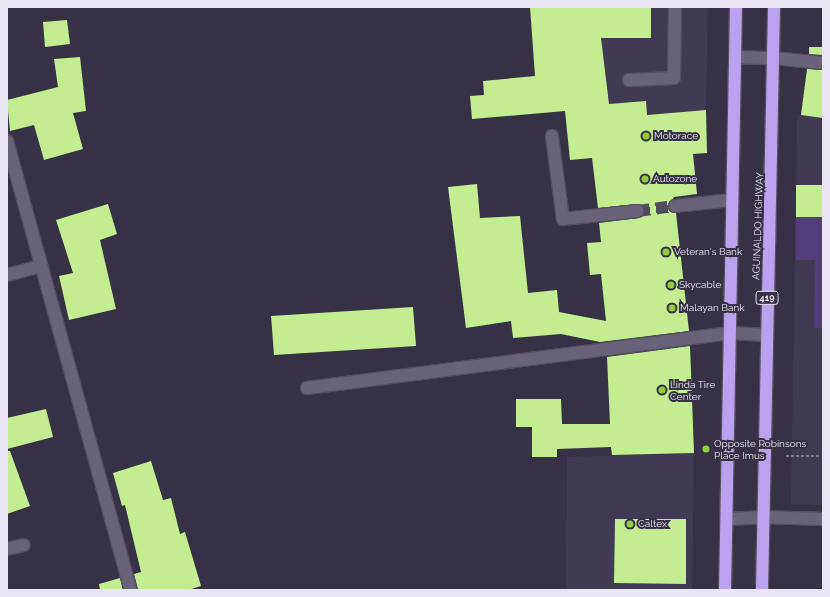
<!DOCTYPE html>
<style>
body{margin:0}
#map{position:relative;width:830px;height:597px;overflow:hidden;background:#373145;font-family:Raleway,sans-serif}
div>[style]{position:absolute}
.built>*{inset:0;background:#413a53}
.green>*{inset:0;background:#513d77}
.building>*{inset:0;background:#c4ed92}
.minor-tunnel>*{height:12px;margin-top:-6px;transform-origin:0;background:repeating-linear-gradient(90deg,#524c5f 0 12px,transparent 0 18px)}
.path>*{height:2.5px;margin-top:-1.25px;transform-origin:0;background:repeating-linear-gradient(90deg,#7a7586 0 3px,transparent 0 5px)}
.roads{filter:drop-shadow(1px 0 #544e5f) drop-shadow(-1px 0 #544e5f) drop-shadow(0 1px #544e5f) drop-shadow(0 -1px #544e5f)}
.minor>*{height:12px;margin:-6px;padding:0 6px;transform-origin:6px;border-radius:6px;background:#696379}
.highway>*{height:12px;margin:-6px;padding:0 6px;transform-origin:6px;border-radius:6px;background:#baa2ee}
.dots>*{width:11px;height:11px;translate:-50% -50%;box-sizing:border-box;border:2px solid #373145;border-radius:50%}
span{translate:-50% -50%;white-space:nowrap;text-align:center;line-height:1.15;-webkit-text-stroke:4px #373145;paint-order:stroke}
.shield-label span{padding:1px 3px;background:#373145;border:1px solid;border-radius:3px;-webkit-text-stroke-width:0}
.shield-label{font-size:9px;color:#e9e5f2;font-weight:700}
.poi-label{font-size:10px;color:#e9e5f2}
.left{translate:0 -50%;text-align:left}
.street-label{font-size:10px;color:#e9e5f2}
.frame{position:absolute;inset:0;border:8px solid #e9e5f2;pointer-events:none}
</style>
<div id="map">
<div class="built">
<div style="clip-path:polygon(567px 7px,708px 7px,706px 110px,581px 120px)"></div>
<div style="clip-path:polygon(797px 115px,823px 117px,823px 505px,791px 504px)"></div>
<div style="clip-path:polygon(694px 453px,692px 590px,566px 590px,567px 457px)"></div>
</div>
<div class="green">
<div style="clip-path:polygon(823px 205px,823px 328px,814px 328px,815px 260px,796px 260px,796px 217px,822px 217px)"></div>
</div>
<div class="building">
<div style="clip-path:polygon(530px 7px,651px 7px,651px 38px,601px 38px,609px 104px,646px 101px,647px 115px,706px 110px,707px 153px,693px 154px,697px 194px,674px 197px,668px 206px,669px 211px,676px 213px,689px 331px,600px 342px,561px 334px,513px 338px,511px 321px,466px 328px,448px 187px,477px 184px,480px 218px,520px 216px,528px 293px,557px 290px,559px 312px,606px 321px,601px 274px,590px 275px,587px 243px,601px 242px,599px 223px,639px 218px,645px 214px,644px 207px,638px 204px,598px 208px,592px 158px,570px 160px,565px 111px,472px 119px,470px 96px,484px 95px,483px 81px,535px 76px)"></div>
<div style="clip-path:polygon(67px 20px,70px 44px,45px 47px,43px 22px)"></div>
<div style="clip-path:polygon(809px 47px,823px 47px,823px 55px,809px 54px)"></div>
<div style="clip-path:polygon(80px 57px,86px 111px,73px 113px,83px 149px,44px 160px,34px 125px,10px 131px,7px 100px,58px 87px,54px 59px)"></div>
<div style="clip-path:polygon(807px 69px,823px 70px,823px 118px,801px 115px)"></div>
<div style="clip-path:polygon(796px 185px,823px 185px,822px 217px,796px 217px)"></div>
<div style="clip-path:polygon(108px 204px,117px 234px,100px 240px,116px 309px,69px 320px,59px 276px,73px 273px,56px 220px)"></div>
<div style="clip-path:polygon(413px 307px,416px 346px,274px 355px,271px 316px)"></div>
<div style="clip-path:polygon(690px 346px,694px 453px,612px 455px,611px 447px,557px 449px,557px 457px,532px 457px,532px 427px,516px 427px,516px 399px,561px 399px,562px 424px,610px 424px,607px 357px)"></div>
<div style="clip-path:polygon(46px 409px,53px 437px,7px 449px,7px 418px)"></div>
<div style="clip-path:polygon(7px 451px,10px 451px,30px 506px,7px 514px)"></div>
<div style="clip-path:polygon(151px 461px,163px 500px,171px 498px,180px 534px,185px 532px,201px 586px,188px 590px,138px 590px,134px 574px,141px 572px,125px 505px,122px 506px,113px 473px)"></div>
<div style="clip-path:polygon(615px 519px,686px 519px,686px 584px,614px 583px)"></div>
<div style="clip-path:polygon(120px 578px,123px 590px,100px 590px,99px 584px)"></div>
</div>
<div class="minor-tunnel">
<div style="left:638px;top:211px;width:37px;rotate:-8deg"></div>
</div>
<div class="path">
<div style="left:786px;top:456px;width:33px"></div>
</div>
<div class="roads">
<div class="minor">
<div style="left:735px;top:57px;width:38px;rotate:2deg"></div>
<div style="left:773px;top:58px;width:50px;rotate:5.7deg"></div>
<div style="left:629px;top:80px;width:45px;rotate:-2.5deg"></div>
<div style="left:674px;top:78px;width:71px;rotate:-89.2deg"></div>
<div style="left:552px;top:136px;width:84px;rotate:82.5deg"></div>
<div style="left:563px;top:219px;width:75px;rotate:-6.1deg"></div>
<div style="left:7px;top:141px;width:466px;rotate:74.6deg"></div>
<div style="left:675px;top:206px;width:57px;rotate:-6deg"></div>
<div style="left:7px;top:275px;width:35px;rotate:-15deg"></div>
<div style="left:307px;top:388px;width:427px;rotate:-7.4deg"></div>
<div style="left:730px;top:333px;width:36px;rotate:3deg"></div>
<div style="left:728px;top:519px;width:34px;rotate:-3deg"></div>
<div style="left:762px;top:517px;width:61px;rotate:1.9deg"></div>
<div style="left:7px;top:549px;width:17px;rotate:-13deg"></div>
</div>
<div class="highway">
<div style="left:725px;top:590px;width:583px;rotate:-88.92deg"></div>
<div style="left:762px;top:590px;width:583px;rotate:-88.82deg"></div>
</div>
</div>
<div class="dots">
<div style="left:646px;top:136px;background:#94cc3b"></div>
<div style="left:645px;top:179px;background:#94cc3b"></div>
<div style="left:666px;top:252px;background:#94cc3b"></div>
<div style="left:671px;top:285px;background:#94cc3b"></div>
<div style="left:672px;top:308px;background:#94cc3b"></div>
<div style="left:662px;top:390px;background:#94cc3b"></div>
<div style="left:706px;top:449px;background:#94cc3b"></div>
<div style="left:630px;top:524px;background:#94cc3b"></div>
</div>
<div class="shield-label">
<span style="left:767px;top:298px">419</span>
</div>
<div class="poi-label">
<span class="left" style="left:654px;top:136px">Motorace</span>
<span class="left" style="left:653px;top:179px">Autozone</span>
<span class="left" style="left:674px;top:252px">Veteran's Bank</span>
<span class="left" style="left:679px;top:285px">Skycable</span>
<span class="left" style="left:680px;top:308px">Malayan Bank</span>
<span class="left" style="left:670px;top:390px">Linda Tire<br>Center</span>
<span class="left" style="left:714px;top:449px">Opposite Robinsons<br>Place Imus</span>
<span class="left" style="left:638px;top:524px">Caltex</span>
</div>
<div class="street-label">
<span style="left:758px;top:226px;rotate:-88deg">AGUINALDO HIGHWAY</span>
</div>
<div class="frame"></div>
</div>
